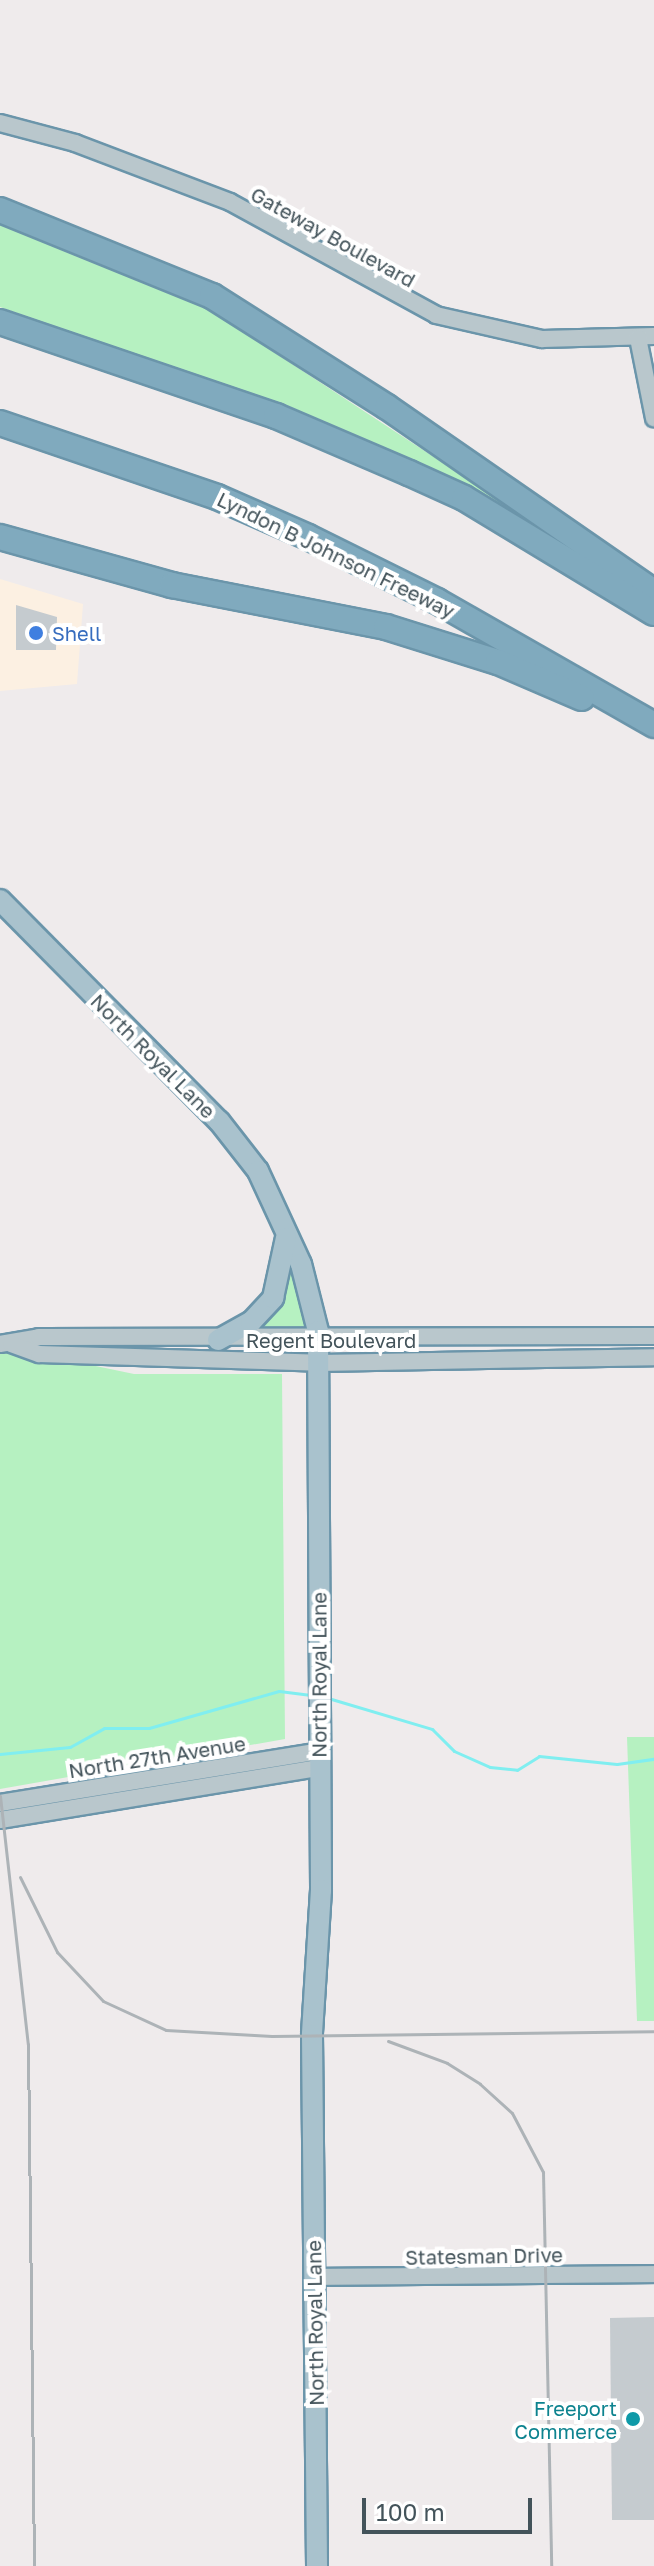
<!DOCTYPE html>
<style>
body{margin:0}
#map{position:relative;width:654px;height:2566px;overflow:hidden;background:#efebec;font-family:"Golos Text",sans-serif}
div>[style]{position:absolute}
.commercial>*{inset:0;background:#fcf0e2}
.green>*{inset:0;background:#b6f1c1}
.stream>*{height:3px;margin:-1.5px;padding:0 1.5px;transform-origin:1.5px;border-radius:1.5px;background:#80eef0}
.building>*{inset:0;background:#c5cbcf}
.roads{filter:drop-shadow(2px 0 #6b95aa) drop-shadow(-2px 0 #6b95aa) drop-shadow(0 2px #6b95aa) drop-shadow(0 -2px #6b95aa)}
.minor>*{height:16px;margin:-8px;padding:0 8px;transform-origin:8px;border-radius:8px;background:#b9c7cc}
.major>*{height:20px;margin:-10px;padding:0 10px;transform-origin:10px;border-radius:10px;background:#a9c2cd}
.highway>*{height:24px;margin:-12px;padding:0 12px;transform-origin:12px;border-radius:12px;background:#80aabe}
.rail>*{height:3px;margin:-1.5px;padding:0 1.5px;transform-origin:1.5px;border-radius:1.5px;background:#adb3b7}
.dots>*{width:22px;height:22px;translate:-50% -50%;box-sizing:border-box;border:4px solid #fff;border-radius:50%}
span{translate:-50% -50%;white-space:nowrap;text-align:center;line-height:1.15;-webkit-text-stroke:8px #fff;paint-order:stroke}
.street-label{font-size:20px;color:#43535a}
.shop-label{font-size:20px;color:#366cbe}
.left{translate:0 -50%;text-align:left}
.culture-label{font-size:20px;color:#0d838f}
.right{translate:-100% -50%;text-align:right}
.scale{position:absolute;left:362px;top:2498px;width:170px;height:36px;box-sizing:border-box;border:4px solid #43535a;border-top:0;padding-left:10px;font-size:24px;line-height:28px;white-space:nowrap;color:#43535a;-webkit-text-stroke:6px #fff;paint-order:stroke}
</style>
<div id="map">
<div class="commercial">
<div style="clip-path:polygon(0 579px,83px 604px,77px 684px,0 691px)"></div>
</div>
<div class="green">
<div style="clip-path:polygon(0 222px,140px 272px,210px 310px,513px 509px,306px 417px,0 307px)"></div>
<div style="clip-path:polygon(290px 1263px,306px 1332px,247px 1329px)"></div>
<div style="clip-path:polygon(0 1346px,134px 1374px,282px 1374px,285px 1739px,0 1789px)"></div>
<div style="clip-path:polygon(627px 1737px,654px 1737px,654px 2021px,637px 2021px)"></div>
</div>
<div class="stream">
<div style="left:328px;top:1698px;width:109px;rotate:16.6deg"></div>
<div style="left:432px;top:1729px;width:31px;rotate:45deg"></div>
<div style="left:454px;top:1751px;width:39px;rotate:24deg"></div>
<div style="left:490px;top:1767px;width:27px;rotate:6deg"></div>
<div style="left:517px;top:1770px;width:26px;rotate:-32deg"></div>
<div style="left:539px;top:1756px;width:78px;rotate:5.9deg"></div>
<div style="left:617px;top:1764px;width:37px;rotate:-8deg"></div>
<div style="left:0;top:1754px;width:70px;rotate:-5.7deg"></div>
<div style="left:70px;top:1747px;width:39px;rotate:-29deg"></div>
<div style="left:104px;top:1728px;width:45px"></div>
<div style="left:149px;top:1728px;width:135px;rotate:-15.9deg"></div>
<div style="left:279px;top:1691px;width:34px;rotate:7deg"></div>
</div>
<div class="building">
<div style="clip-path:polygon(16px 605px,57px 617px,56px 650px,16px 650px)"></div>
<div style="clip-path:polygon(654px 2317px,654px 2520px,612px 2520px,610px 2318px)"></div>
</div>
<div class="roads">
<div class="minor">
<div style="left:0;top:123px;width:78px;rotate:14.9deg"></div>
<div style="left:75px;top:143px;width:166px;rotate:20.8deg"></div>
<div style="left:230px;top:202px;width:235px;rotate:28.7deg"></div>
<div style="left:436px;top:315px;width:109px;rotate:12.8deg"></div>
<div style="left:542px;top:339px;width:112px;rotate:-1.5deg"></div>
<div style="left:638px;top:338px;width:82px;rotate:78.7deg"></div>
<div style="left:0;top:1344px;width:40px;rotate:-10deg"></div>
<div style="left:39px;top:1337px;width:615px;rotate:-0.09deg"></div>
<div style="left:11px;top:1344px;width:30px;rotate:20deg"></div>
<div style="left:39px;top:1354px;width:280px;rotate:1.8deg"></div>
<div style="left:319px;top:1363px;width:335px;rotate:-1deg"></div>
<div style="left:0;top:1803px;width:324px;rotate:-9.2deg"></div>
<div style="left:0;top:1820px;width:323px;rotate:-9.3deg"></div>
<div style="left:314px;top:2277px;width:340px;rotate:-0.5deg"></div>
</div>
<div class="major">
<div style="left:0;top:900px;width:311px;rotate:45.3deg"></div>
<div style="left:219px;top:1121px;width:63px;rotate:52deg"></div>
<div style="left:258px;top:1171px;width:102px;rotate:65.2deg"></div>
<div style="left:301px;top:1264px;width:69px;rotate:75.8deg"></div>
<div style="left:318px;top:1331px;width:559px;rotate:89.69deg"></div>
<div style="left:321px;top:1890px;width:145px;rotate:93.6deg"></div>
<div style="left:312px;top:2035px;width:531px;rotate:89.46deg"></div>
<div style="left:218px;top:1340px;width:38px;rotate:-29deg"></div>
<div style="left:251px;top:1322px;width:33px;rotate:-47deg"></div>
<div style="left:273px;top:1298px;width:61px;rotate:-77.8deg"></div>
</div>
<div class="highway">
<div style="left:0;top:210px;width:229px;rotate:22.1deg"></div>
<div style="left:212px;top:296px;width:207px;rotate:32.4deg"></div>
<div style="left:387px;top:407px;width:325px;rotate:34.7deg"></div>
<div style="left:0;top:322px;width:292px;rotate:18.8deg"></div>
<div style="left:276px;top:416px;width:145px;rotate:23.2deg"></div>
<div style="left:409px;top:473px;width:60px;rotate:24.4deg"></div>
<div style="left:464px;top:498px;width:222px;rotate:31.2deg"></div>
<div style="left:0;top:423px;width:229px;rotate:18.8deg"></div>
<div style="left:217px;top:497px;width:99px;rotate:23.7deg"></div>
<div style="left:308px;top:537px;width:144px;rotate:26.4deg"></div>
<div style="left:437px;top:601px;width:250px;rotate:29.7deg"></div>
<div style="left:0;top:537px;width:179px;rotate:15.6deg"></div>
<div style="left:172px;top:585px;width:218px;rotate:11.1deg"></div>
<div style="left:386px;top:627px;width:117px;rotate:17.4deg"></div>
<div style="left:498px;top:662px;width:91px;rotate:23.2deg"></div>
</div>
</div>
<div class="rail">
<div style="left:0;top:1796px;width:250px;rotate:83.6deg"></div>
<div style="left:28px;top:2044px;width:522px;rotate:89.34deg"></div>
<div style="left:20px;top:1877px;width:84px;rotate:63.7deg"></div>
<div style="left:57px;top:1952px;width:67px;rotate:46.8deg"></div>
<div style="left:103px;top:2001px;width:69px;rotate:24.7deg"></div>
<div style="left:166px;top:2030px;width:106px;rotate:3.2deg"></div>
<div style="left:272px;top:2036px;width:382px;rotate:-0.7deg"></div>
<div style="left:388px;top:2041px;width:63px;rotate:20.4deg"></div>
<div style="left:447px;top:2063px;width:39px;rotate:32deg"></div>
<div style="left:480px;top:2084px;width:43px;rotate:42.2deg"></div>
<div style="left:512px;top:2113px;width:67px;rotate:62.3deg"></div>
<div style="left:543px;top:2172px;width:394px;rotate:88.8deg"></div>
</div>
<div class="dots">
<div style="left:36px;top:633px;background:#3f7fe0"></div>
<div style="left:633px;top:2419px;background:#0f9aa8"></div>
</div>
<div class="street-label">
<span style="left:333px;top:237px;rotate:29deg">Gateway Boulevard</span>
<span style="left:336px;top:555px;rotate:26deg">Lyndon B Johnson Freeway</span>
<span style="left:153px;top:1056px;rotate:45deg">North Royal Lane</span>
<span style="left:331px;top:1340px">Regent Boulevard</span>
<span style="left:319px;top:1675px;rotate:-90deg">North Royal Lane</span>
<span style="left:157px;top:1757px;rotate:-9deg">North 27th Avenue</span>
<span style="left:484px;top:2256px;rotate:-1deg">Statesman Drive</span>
<span style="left:315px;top:2323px;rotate:-91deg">North Royal Lane</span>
</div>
<div class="shop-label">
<span class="left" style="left:52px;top:633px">Shell</span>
</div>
<div class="culture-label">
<span class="right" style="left:617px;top:2420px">Freeport<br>Commerce</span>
</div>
<div class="scale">100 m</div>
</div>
